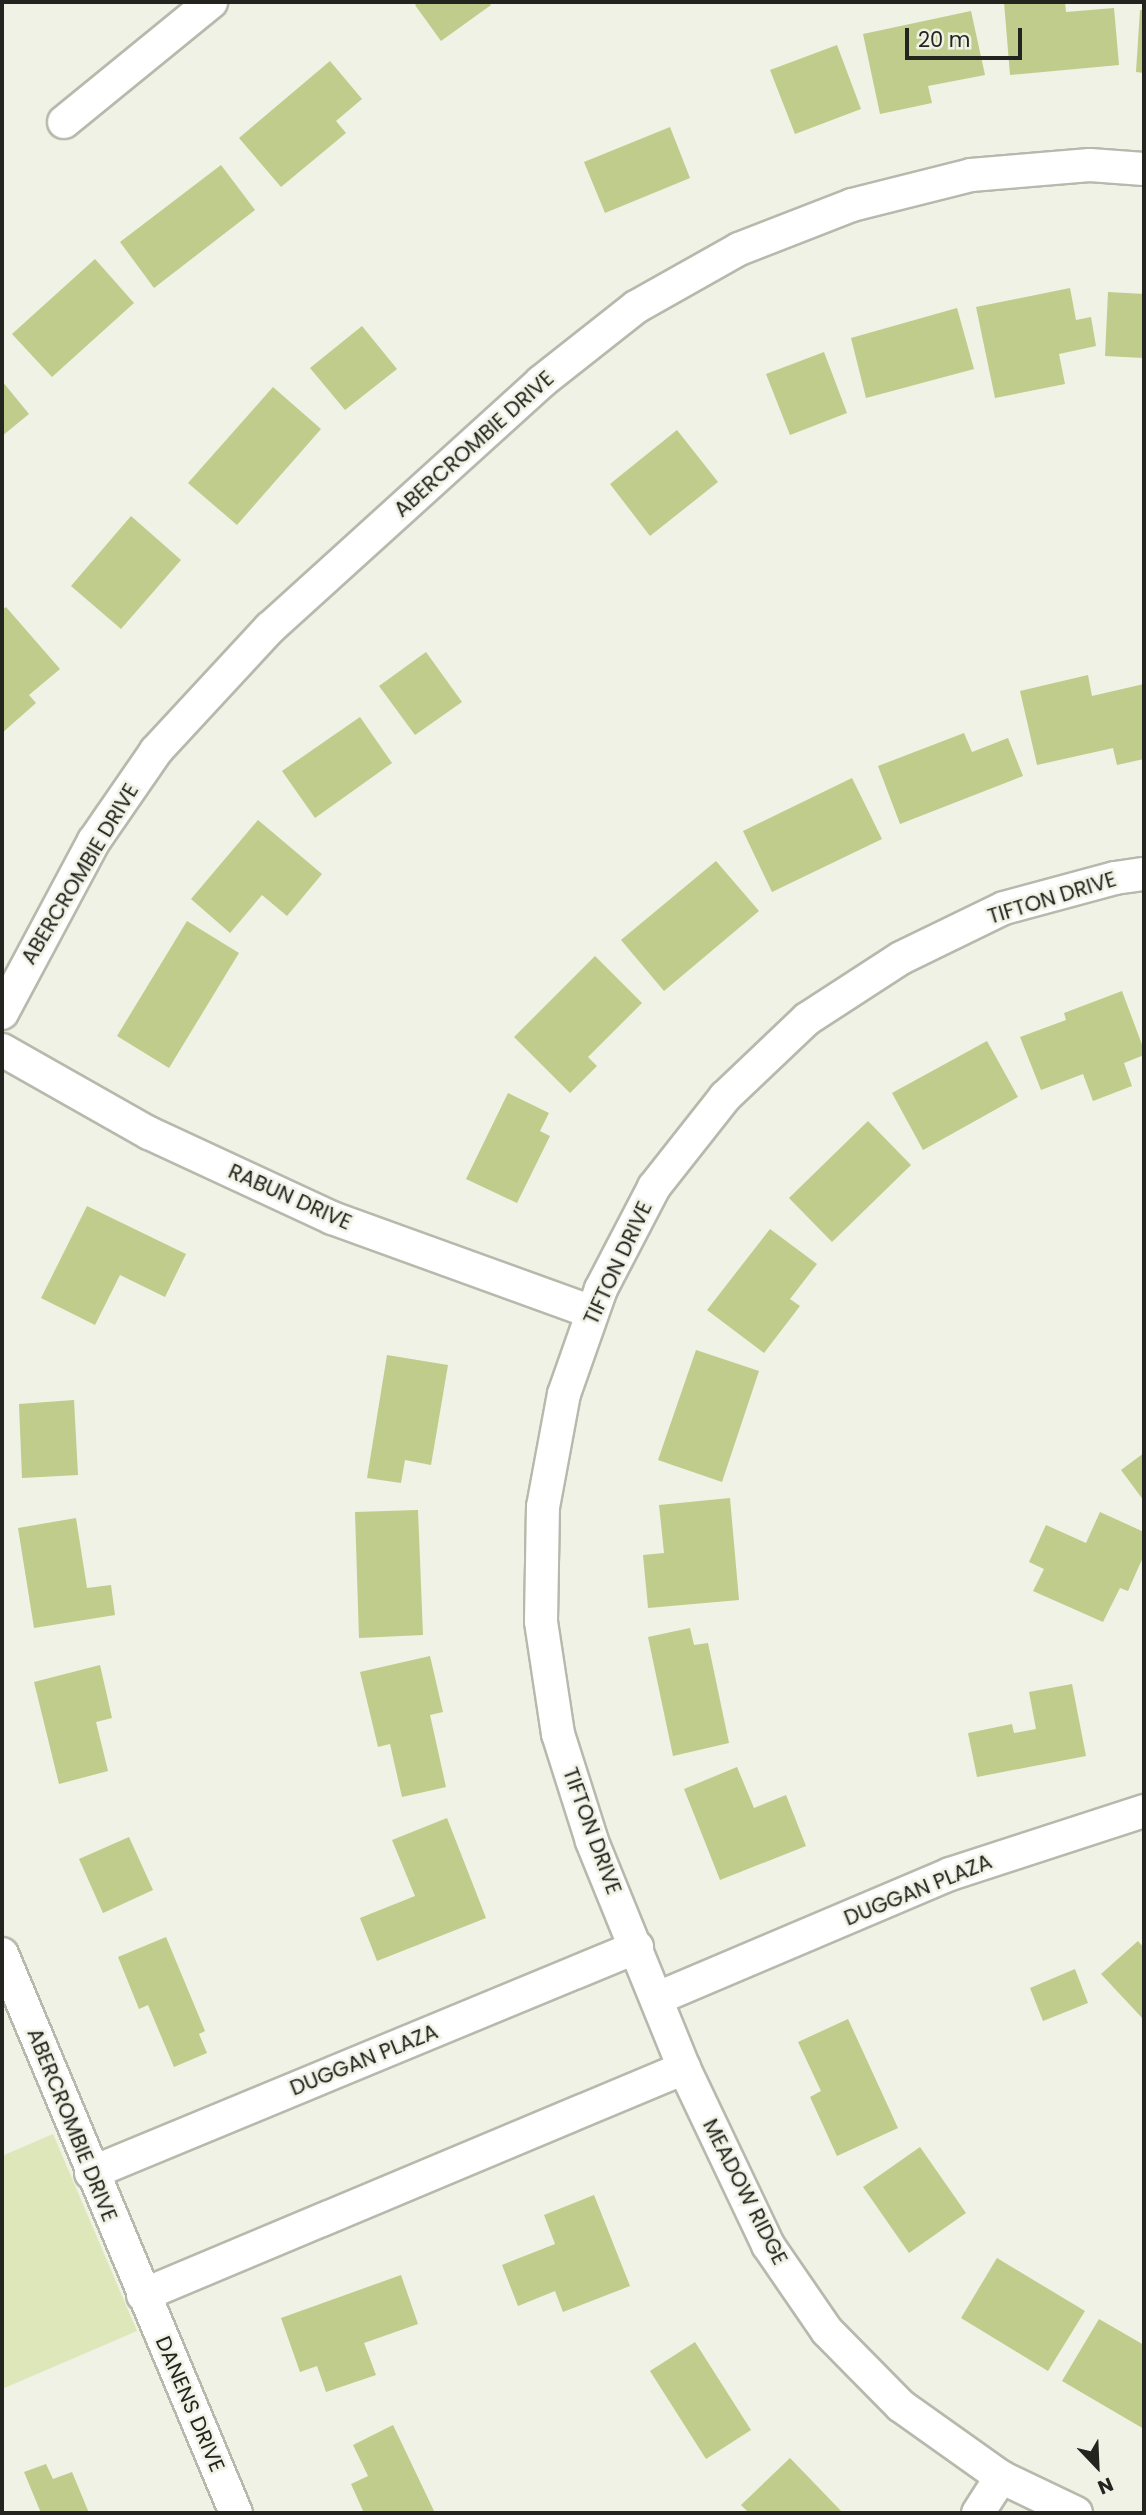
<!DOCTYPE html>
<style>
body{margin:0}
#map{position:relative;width:1146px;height:2515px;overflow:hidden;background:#eff2e4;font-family:Poppins,sans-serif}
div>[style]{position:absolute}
.green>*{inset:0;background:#dde7ba}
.building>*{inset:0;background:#bfcc8b}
.roads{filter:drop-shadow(2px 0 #b6b9ac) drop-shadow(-2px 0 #b6b9ac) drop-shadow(0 2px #b6b9ac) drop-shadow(0 -2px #b6b9ac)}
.street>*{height:32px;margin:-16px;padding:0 16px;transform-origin:16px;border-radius:16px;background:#fff}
span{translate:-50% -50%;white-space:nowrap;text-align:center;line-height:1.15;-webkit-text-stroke:5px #eff2e4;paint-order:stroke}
.street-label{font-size:21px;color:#23241f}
.frame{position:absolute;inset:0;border:4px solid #23241f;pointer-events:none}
.north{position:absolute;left:1062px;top:2431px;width:70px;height:70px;-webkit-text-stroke:5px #eff2e4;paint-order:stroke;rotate:157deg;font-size:19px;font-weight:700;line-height:28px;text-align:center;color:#23241f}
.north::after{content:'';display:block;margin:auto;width:24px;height:32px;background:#23241f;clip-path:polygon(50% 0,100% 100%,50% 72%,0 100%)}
.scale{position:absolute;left:905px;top:28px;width:117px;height:32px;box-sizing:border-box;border:4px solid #23241f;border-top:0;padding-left:9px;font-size:21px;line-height:24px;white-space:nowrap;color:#23241f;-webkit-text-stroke:5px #eff2e4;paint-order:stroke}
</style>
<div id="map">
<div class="green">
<div style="clip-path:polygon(53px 2134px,137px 2331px,2px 2389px,2px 2156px)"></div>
</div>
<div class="building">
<div style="clip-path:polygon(419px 2px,489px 2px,491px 5px,441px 41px,415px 5px)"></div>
<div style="clip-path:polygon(1004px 2px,1065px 2px,1066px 12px,1114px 8px,1119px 65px,1010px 75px)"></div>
<div style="clip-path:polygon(1140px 10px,1144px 10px,1144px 73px,1136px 72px)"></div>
<div style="clip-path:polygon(971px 11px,985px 75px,928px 86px,932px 103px,880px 114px,863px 34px)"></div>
<div style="clip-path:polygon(837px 45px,861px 109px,795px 134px,770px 70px)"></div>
<div style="clip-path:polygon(330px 61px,362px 99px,336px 121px,346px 133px,281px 187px,239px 138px)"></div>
<div style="clip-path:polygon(670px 127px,690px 178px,605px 213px,584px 162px)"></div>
<div style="clip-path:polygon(221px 165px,255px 210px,154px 288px,120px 242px)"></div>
<div style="clip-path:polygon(95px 259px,134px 303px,52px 377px,12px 334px)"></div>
<div style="clip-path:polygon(1070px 288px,1076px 320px,1091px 317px,1096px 346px,1059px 354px,1065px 384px,995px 398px,976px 307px)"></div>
<div style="clip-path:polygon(1108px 292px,1144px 294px,1144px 358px,1105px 356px)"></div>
<div style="clip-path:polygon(957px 308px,974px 369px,866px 398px,851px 338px)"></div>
<div style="clip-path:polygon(362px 326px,397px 369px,345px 410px,310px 368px)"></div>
<div style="clip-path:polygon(824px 352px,847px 413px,790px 435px,766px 374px)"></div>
<div style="clip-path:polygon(2px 381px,29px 414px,2px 436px)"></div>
<div style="clip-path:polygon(273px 387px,321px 429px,237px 525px,188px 483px)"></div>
<div style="clip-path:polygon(677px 430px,718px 482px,650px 536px,610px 484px)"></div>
<div style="clip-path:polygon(131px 516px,181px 560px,121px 629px,71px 586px)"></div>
<div style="clip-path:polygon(6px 607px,60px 669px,29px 695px,36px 703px,2px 733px,2px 610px)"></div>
<div style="clip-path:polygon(426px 652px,462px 702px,415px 735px,379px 686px)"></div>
<div style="clip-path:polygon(1088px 675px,1092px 696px,1144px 684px,1144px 759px,1117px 765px,1113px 748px,1037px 765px,1020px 691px)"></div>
<div style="clip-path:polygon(360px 717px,392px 763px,315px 818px,282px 771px)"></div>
<div style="clip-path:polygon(964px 733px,972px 752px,1008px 738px,1023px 776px,900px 824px,878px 766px)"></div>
<div style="clip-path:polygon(852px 778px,882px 839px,772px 892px,743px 831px)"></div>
<div style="clip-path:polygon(258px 820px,322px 874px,287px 916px,262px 895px,230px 933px,191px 899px)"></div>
<div style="clip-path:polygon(716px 861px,759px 911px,664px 991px,621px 940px)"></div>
<div style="clip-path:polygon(187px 921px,239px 953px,169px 1068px,117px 1036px)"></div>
<div style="clip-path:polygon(595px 956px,642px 1003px,588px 1057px,597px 1066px,570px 1093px,514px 1037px)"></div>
<div style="clip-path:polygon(1122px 991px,1144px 1050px,1144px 1055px,1124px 1063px,1132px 1086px,1093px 1101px,1083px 1074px,1041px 1090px,1020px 1037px,1066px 1020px,1064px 1013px)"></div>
<div style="clip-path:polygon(987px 1041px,1018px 1097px,923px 1150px,892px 1093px)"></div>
<div style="clip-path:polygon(508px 1093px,549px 1113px,540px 1131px,550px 1136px,517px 1203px,466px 1179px)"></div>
<div style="clip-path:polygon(868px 1121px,911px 1165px,832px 1242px,789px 1198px)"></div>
<div style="clip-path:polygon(87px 1206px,186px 1254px,165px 1297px,120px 1275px,95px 1325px,41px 1298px)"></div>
<div style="clip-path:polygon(770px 1229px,817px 1264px,790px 1299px,800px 1306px,764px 1353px,707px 1310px)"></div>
<div style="clip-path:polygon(696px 1350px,759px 1371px,722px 1482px,658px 1460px)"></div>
<div style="clip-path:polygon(387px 1355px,448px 1365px,431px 1465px,405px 1460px,401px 1483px,367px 1478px)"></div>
<div style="clip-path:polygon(74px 1400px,78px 1475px,22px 1478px,19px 1404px)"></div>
<div style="clip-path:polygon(1144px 1453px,1144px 1501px,1121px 1470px)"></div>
<div style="clip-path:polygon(730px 1498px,739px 1600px,648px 1608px,643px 1555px,664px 1553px,659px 1505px)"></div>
<div style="clip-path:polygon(418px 1510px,423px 1635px,359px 1638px,355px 1512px)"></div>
<div style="clip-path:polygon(1100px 1512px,1144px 1532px,1144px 1555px,1128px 1591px,1120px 1588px,1103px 1622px,1033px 1591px,1044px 1569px,1029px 1562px,1046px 1525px,1086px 1543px)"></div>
<div style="clip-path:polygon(76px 1518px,87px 1588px,111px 1585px,115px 1615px,34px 1628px,18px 1528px)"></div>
<div style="clip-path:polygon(690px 1628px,694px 1645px,708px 1643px,729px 1743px,673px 1756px,648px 1637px)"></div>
<div style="clip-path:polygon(430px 1656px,443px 1712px,430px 1715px,446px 1787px,402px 1797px,390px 1744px,378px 1747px,360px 1672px)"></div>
<div style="clip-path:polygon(100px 1665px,112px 1718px,96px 1722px,108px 1771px,59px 1784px,34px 1682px)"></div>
<div style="clip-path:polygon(1072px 1684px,1086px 1756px,977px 1777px,968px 1733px,1012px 1724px,1014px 1733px,1036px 1729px,1029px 1692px)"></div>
<div style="clip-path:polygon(737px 1767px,754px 1808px,786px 1795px,806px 1846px,720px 1880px,684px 1789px)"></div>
<div style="clip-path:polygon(447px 1818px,486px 1918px,377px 1961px,360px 1918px,415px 1896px,392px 1840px)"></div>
<div style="clip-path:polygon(129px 1837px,153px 1890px,103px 1913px,79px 1859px)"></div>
<div style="clip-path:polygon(166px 1937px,205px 2031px,199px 2034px,207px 2053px,174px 2067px,148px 2005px,139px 2009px,118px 1957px)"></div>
<div style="clip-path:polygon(1138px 1941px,1144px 1948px,1144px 2020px,1101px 1974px)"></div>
<div style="clip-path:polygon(1075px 1969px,1088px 2003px,1043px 2021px,1030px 1988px)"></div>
<div style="clip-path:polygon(848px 2019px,898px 2128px,837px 2156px,810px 2097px,821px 2091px,798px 2042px)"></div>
<div style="clip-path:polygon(920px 2147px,966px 2213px,909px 2253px,863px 2187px)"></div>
<div style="clip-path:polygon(594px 2195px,630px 2286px,563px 2312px,555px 2291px,518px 2306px,502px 2265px,555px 2244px,544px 2215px)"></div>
<div style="clip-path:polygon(997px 2258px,1085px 2311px,1048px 2371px,961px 2318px)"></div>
<div style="clip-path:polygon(401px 2275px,418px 2324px,364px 2343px,376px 2375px,326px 2392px,317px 2366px,300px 2372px,281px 2318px)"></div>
<div style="clip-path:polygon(1099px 2319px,1144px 2345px,1144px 2429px,1062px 2381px)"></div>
<div style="clip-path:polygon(695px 2342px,751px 2430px,706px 2459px,650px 2371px)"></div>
<div style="clip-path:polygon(393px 2425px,435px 2513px,364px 2513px,351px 2484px,368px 2476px,353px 2445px)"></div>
<div style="clip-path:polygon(790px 2458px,843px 2513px,749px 2513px,741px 2505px)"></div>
<div style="clip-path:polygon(46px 2464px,53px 2479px,72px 2472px,89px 2513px,41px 2513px,24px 2472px)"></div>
</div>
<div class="roads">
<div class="street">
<div style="left:64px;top:122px;width:190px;rotate:-39.2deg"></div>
<div style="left:2px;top:1013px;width:195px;rotate:-61.9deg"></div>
<div style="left:94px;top:841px;width:109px;rotate:-55.4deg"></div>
<div style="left:156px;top:751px;width:168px;rotate:-47.2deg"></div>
<div style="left:270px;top:628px;width:366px;rotate:-42.2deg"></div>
<div style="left:541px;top:382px;width:121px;rotate:-38.3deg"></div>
<div style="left:636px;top:307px;width:118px;rotate:-29.4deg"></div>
<div style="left:739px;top:249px;width:121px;rotate:-21.3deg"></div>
<div style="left:852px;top:205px;width:123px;rotate:-14.1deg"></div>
<div style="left:971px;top:175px;width:119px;rotate:-4.8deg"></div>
<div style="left:1090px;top:165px;width:54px;rotate:4.2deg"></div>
<div style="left:2px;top:1050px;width:169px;rotate:29.5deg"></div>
<div style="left:149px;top:1133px;width:202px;rotate:24.9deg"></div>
<div style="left:332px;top:1218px;width:276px;rotate:19.9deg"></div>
<div style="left:2px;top:1954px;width:606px;rotate:67.29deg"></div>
<div style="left:658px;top:1998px;width:317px;rotate:-23deg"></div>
<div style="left:950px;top:1874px;width:204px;rotate:-18deg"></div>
<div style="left:91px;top:2173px;width:591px;rotate:-22.49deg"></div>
<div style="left:143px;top:2295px;width:587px;rotate:-22.76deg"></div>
<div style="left:978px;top:2513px;width:43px;rotate:-57.4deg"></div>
<div style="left:1076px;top:2513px;width:83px;rotate:-154.4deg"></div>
<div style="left:1001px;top:2477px;width:123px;rotate:-144.6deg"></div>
<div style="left:901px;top:2406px;width:105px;rotate:-134.6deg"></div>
<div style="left:827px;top:2331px;width:104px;rotate:-124.5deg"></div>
<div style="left:768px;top:2245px;width:196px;rotate:-115.4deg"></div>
<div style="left:684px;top:2068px;width:245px;rotate:-112.1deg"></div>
<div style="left:592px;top:1841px;width:112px;rotate:-107.6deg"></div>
<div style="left:558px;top:1734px;width:114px;rotate:-98.6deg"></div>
<div style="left:541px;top:1621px;width:114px;rotate:-89deg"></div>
<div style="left:543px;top:1507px;width:115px;rotate:-79.5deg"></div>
<div style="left:564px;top:1394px;width:111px;rotate:-70.6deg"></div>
<div style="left:601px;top:1289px;width:115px;rotate:-62.5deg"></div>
<div style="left:654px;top:1187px;width:115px;rotate:-51.7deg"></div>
<div style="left:725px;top:1097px;width:113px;rotate:-43.6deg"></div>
<div style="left:807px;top:1019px;width:112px;rotate:-33deg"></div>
<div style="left:901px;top:958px;width:114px;rotate:-25.9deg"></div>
<div style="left:1004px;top:908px;width:115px;rotate:-15.1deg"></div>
<div style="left:1115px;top:878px;width:29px;rotate:-8deg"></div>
</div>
</div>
<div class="street-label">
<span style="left:474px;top:444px;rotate:-42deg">ABERCROMBIE DRIVE</span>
<span style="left:80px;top:874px;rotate:-59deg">ABERCROMBIE DRIVE</span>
<span style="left:1052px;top:898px;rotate:-17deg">TIFTON DRIVE</span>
<span style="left:290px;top:1197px;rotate:24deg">RABUN DRIVE</span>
<span style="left:618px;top:1263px;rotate:-65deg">TIFTON DRIVE</span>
<span style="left:592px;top:1831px;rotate:70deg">TIFTON DRIVE</span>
<span style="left:918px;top:1890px;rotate:-22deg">DUGGAN PLAZA</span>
<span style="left:364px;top:2060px;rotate:-22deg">DUGGAN PLAZA</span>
<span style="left:72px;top:2125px;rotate:68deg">ABERCROMBIE DRIVE</span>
<span style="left:745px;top:2192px;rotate:63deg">MEADOW RIDGE</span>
<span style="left:190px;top:2404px;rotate:67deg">DANENS DRIVE</span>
</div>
<div class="frame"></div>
<div class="north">N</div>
<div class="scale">20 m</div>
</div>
